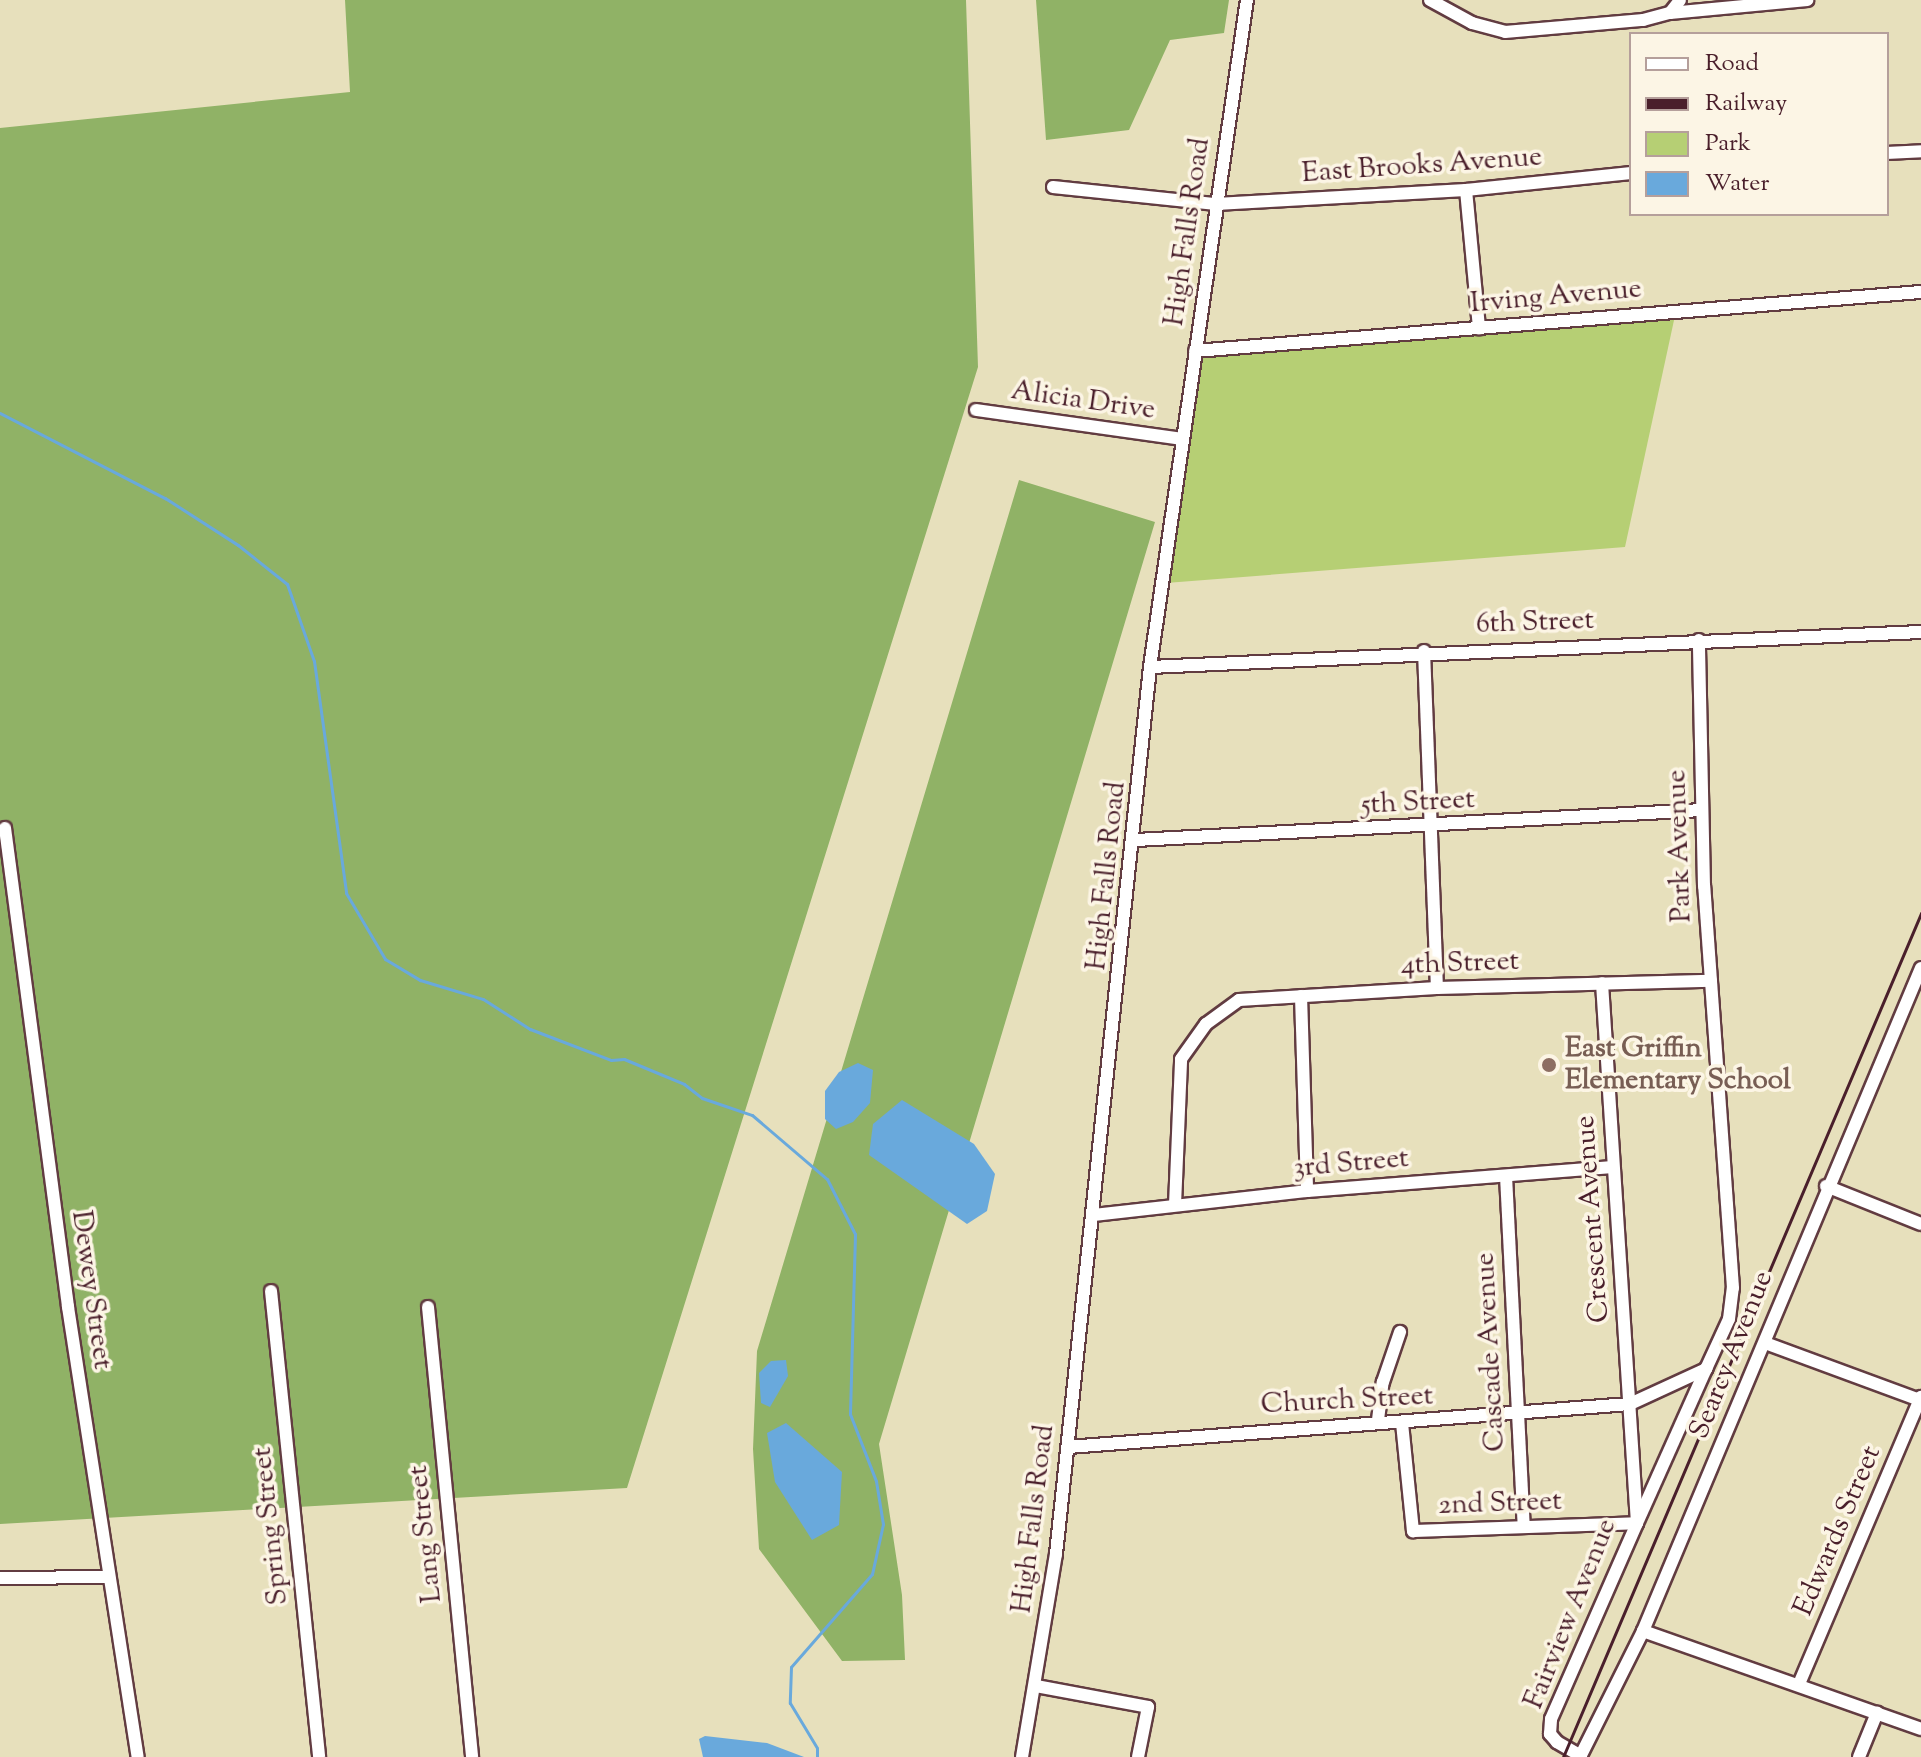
<!DOCTYPE html>
<style>
body{margin:0}
#map{position:relative;width:1921px;height:1757px;overflow:hidden;background:#e7e0bc;font-family:"Sorts Mill Goudy",serif}
div>[style]{position:absolute}
.green>*{inset:0;background:#b6cf74}
.forest>*{inset:0;background:#90b266}
.water>*{inset:0;background:#69a9dc}
.stream>*{height:3px;margin:-1.5px;padding:0 1.5px;transform-origin:1.5px;border-radius:1.5px;background:#69a9dc}
.roads{filter:drop-shadow(2px 0 #623c41) drop-shadow(-2px 0 #623c41) drop-shadow(0 2px #623c41) drop-shadow(0 -2px #623c41)}
.minor>*{height:12px;margin:-6px;padding:0 6px;transform-origin:6px;border-radius:6px;background:#fff}
.rail>*{height:3px;margin:-1.5px;padding:0 1.5px;transform-origin:1.5px;border-radius:1.5px;background:#4a1f2b}
.dots>*{width:22px;height:22px;translate:-50% -50%;box-sizing:border-box;border:4px solid #fcf5e5;border-radius:50%}
span{translate:-50% -50%;white-space:nowrap;text-align:center;line-height:1.15;-webkit-text-stroke:7px #fcf5e5;paint-order:stroke}
.street-label{font-size:28px;color:#4a1f2b}
.education-label{font-size:28px;color:#785e54;font-weight:700}
.left{translate:0 -50%;text-align:left}
.legend{position:absolute;left:1629px;top:32px;width:260px;height:184px;box-sizing:border-box;background:#fcf5e5;border:2px solid #b59f9b;margin:0;padding:10px 14px;list-style:none;font-size:24px;color:#4a1f2b}
.legend li{display:flex;align-items:center;gap:16px;height:40px}
.legend b{width:40px;border:2px solid #b59f9b}
</style>
<div id="map">
<div class="green">
<div style="clip-path:polygon(1676px 311px,1625px 547px,1166px 583px,1198px 352px)"></div>
</div>
<div class="forest">
<div style="clip-path:polygon(345px 0,966px 0,978px 367px,627px 1488px,0 1524px,0 128px,350px 92px)"></div>
<div style="clip-path:polygon(1036px 0,1229px 0,1224px 33px,1170px 40px,1129px 130px,1046px 140px)"></div>
<div style="clip-path:polygon(1019px 480px,1155px 522px,879px 1444px,902px 1595px,905px 1660px,842px 1661px,759px 1549px,753px 1449px,757px 1351px)"></div>
</div>
<div class="water">
<div style="clip-path:polygon(858px 1063px,873px 1070px,870px 1103px,853px 1122px,836px 1129px,825px 1119px,825px 1091px,839px 1072px)"></div>
<div style="clip-path:polygon(902px 1100px,974px 1144px,995px 1174px,987px 1211px,967px 1224px,869px 1155px,873px 1124px)"></div>
<div style="clip-path:polygon(786px 1360px,788px 1376px,770px 1407px,761px 1403px,759px 1373px,771px 1361px)"></div>
<div style="clip-path:polygon(786px 1423px,842px 1472px,839px 1525px,812px 1540px,775px 1482px,767px 1433px)"></div>
<div style="clip-path:polygon(705px 1736px,767px 1743px,804px 1757px,703px 1757px,699px 1739px)"></div>
</div>
<div class="stream">
<div style="left:0;top:413px;width:186px;rotate:27.3deg"></div>
<div style="left:165px;top:498px;width:87px;rotate:32.8deg"></div>
<div style="left:238px;top:545px;width:63px;rotate:38.5deg"></div>
<div style="left:287px;top:584px;width:82px;rotate:70.7deg"></div>
<div style="left:314px;top:661px;width:234px;rotate:82.1deg"></div>
<div style="left:346px;top:893px;width:77px;rotate:59.4deg"></div>
<div style="left:385px;top:959px;width:41px;rotate:31deg"></div>
<div style="left:420px;top:980px;width:66px;rotate:16.8deg"></div>
<div style="left:483px;top:999px;width:56px;rotate:32.6deg"></div>
<div style="left:530px;top:1029px;width:87px;rotate:20.9deg"></div>
<div style="left:611px;top:1060px;width:13px;rotate:-4deg"></div>
<div style="left:624px;top:1059px;width:65px;rotate:22.6deg"></div>
<div style="left:684px;top:1084px;width:23px;rotate:38deg"></div>
<div style="left:702px;top:1098px;width:53px;rotate:18.8deg"></div>
<div style="left:752px;top:1115px;width:99px;rotate:40.5deg"></div>
<div style="left:827px;top:1179px;width:62px;rotate:63deg"></div>
<div style="left:855px;top:1234px;width:180px;rotate:91.6deg"></div>
<div style="left:850px;top:1414px;width:72px;rotate:68.8deg"></div>
<div style="left:876px;top:1481px;width:44px;rotate:80.8deg"></div>
<div style="left:883px;top:1524px;width:51px;rotate:102.4deg"></div>
<div style="left:872px;top:1574px;width:123px;rotate:131.1deg"></div>
<div style="left:791px;top:1667px;width:36px;rotate:92deg"></div>
<div style="left:790px;top:1703px;width:52px;rotate:59deg"></div>
<div style="left:817px;top:1748px;width:9px;rotate:90deg"></div>
</div>
<div class="roads">
<div class="minor">
<div style="left:1430px;top:0;width:48px;rotate:28.7deg"></div>
<div style="left:1472px;top:23px;width:34px;rotate:15deg"></div>
<div style="left:1505px;top:32px;width:139px;rotate:-5deg"></div>
<div style="left:1643px;top:20px;width:28px;rotate:-15deg"></div>
<div style="left:1670px;top:13px;width:16px;rotate:-52deg"></div>
<div style="left:1670px;top:13px;width:138px;rotate:-5.4deg"></div>
<div style="left:1887px;top:153px;width:34px;rotate:-3deg"></div>
<div style="left:1053px;top:187px;width:164px;rotate:6deg"></div>
<div style="left:1216px;top:204px;width:250px;rotate:-3.2deg"></div>
<div style="left:1466px;top:190px;width:166px;rotate:-5.9deg"></div>
<div style="left:1466px;top:190px;width:139px;rotate:84.6deg"></div>
<div style="left:1195px;top:351px;width:728px;rotate:-4.65deg"></div>
<div style="left:976px;top:410px;width:208px;rotate:8deg"></div>
<div style="left:1424px;top:651px;width:337px;rotate:87.8deg"></div>
<div style="left:1150px;top:667px;width:772px;rotate:-2.6deg"></div>
<div style="left:5px;top:828px;width:483px;rotate:82.5deg"></div>
<div style="left:68px;top:1307px;width:455px;rotate:81.2deg"></div>
<div style="left:1136px;top:840px;width:567px;rotate:-3.03deg"></div>
<div style="left:1301px;top:996px;width:195px;rotate:88.2deg"></div>
<div style="left:1506px;top:1176px;width:350px;rotate:87.1deg"></div>
<div style="left:1826px;top:1186px;width:102px;rotate:21.8deg"></div>
<div style="left:1175px;top:1205px;width:146px;rotate:-87.6deg"></div>
<div style="left:1181px;top:1059px;width:43px;rotate:-54.5deg"></div>
<div style="left:1206px;top:1024px;width:41px;rotate:-36deg"></div>
<div style="left:1239px;top:1000px;width:198px;rotate:-3.5deg"></div>
<div style="left:1437px;top:988px;width:274px;rotate:-1.5deg"></div>
<div style="left:1093px;top:1215px;width:215px;rotate:-6.4deg"></div>
<div style="left:1307px;top:1191px;width:307px;rotate:-4.5deg"></div>
<div style="left:271px;top:1291px;width:468px;rotate:84.1deg"></div>
<div style="left:428px;top:1307px;width:452px;rotate:84.4deg"></div>
<div style="left:1765px;top:1343px;width:165px;rotate:20.2deg"></div>
<div style="left:1378px;top:1420px;width:38px;rotate:-83deg"></div>
<div style="left:1383px;top:1382px;width:53px;rotate:-71.2deg"></div>
<div style="left:1402px;top:1423px;width:109px;rotate:84.2deg"></div>
<div style="left:1413px;top:1531px;width:224px;rotate:-2deg"></div>
<div style="left:1637px;top:1523px;width:169px;rotate:-65.9deg"></div>
<div style="left:1068px;top:1447px;width:564px;rotate:-4.38deg"></div>
<div style="left:1630px;top:1404px;width:84px;rotate:-24.7deg"></div>
<div style="left:1706px;top:1369px;width:55px;rotate:-65.3deg"></div>
<div style="left:1729px;top:1319px;width:31px;rotate:-83deg"></div>
<div style="left:1733px;top:1288px;width:403px;rotate:-94.1deg"></div>
<div style="left:1704px;top:886px;width:246px;rotate:-91.2deg"></div>
<div style="left:0;top:1578px;width:107px;rotate:-0.5deg"></div>
<div style="left:1643px;top:1631px;width:295px;rotate:19.4deg"></div>
<div style="left:1799px;top:1684px;width:312px;rotate:-67deg"></div>
<div style="left:1036px;top:1686px;width:114px;rotate:10.6deg"></div>
<div style="left:1148px;top:1707px;width:51px;rotate:101.3deg"></div>
<div style="left:1581px;top:1756px;width:28px;rotate:-150deg"></div>
<div style="left:1557px;top:1742px;width:11px;rotate:-131deg"></div>
<div style="left:1550px;top:1734px;width:15px;rotate:-86deg"></div>
<div style="left:1551px;top:1719px;width:214px;rotate:-66.3deg"></div>
<div style="left:1637px;top:1523px;width:541px;rotate:-93.71deg"></div>
<div style="left:1022px;top:1757px;width:206px;rotate:-80.5deg"></div>
<div style="left:1056px;top:1554px;width:892px;rotate:-83.95deg"></div>
<div style="left:1150px;top:667px;width:674px;rotate:-81.73deg"></div>
<div style="left:1580px;top:1757px;width:141px;rotate:-63.4deg"></div>
<div style="left:1643px;top:1631px;width:719px;rotate:-67.25deg"></div>
<div style="left:1859px;top:1757px;width:48px;rotate:-67.8deg"></div>
</div>
</div>
<div class="rail">
<div style="left:1563px;top:1757px;width:917px;rotate:-67.01deg"></div>
</div>
<div class="dots">
<div style="left:1549px;top:1065px;background:#8d6e63"></div>
</div>
<div class="street-label">
<span style="left:1422px;top:166px;rotate:-4deg">East Brooks Avenue</span>
<span style="left:1188px;top:232px;rotate:-82deg">High Falls Road</span>
<span style="left:1556px;top:297px;rotate:-5deg">Irving Avenue</span>
<span style="left:1083px;top:401px;rotate:8deg">Alicia Drive</span>
<span style="left:1535px;top:623px;rotate:-2deg">6th Street</span>
<span style="left:1418px;top:803px;rotate:-3deg">5th Street</span>
<span style="left:1680px;top:846px;rotate:-92deg">Park Avenue</span>
<span style="left:1107px;top:876px;rotate:-84deg">High Falls Road</span>
<span style="left:1460px;top:964px;rotate:-2deg">4th Street</span>
<span style="left:1351px;top:1164px;rotate:-5deg">3rd Street</span>
<span style="left:1593px;top:1219px;rotate:-94deg">Crescent Avenue</span>
<span style="left:91px;top:1290px;rotate:82deg">Dewey Street</span>
<span style="left:1491px;top:1352px;rotate:-93deg">Cascade Avenue</span>
<span style="left:1732px;top:1355px;rotate:-68deg">Searcy Avenue</span>
<span style="left:1347px;top:1401px;rotate:-3deg">Church Street</span>
<span style="left:1500px;top:1504px;rotate:-2deg">2nd Street</span>
<span style="left:1034px;top:1519px;rotate:-83deg">High Falls Road</span>
<span style="left:271px;top:1526px;rotate:-96deg">Spring Street</span>
<span style="left:1838px;top:1531px;rotate:-67deg">Edwards Street</span>
<span style="left:426px;top:1534px;rotate:-96deg">Lang Street</span>
<span style="left:1571px;top:1614px;rotate:-68deg">Fairview Avenue</span>
</div>
<div class="education-label">
<span class="left" style="left:1565px;top:1065px">East Griffin<br>Elementary School</span>
</div>
<ul class="legend">
<li><b style="height:10px;background:#fff"></b>Road</li>
<li><b style="height:10px;background:#4a1f2b"></b>Railway</li>
<li><b style="height:22px;background:#b6cf74"></b>Park</li>
<li><b style="height:22px;background:#69a9dc"></b>Water</li>
</ul>
</div>
